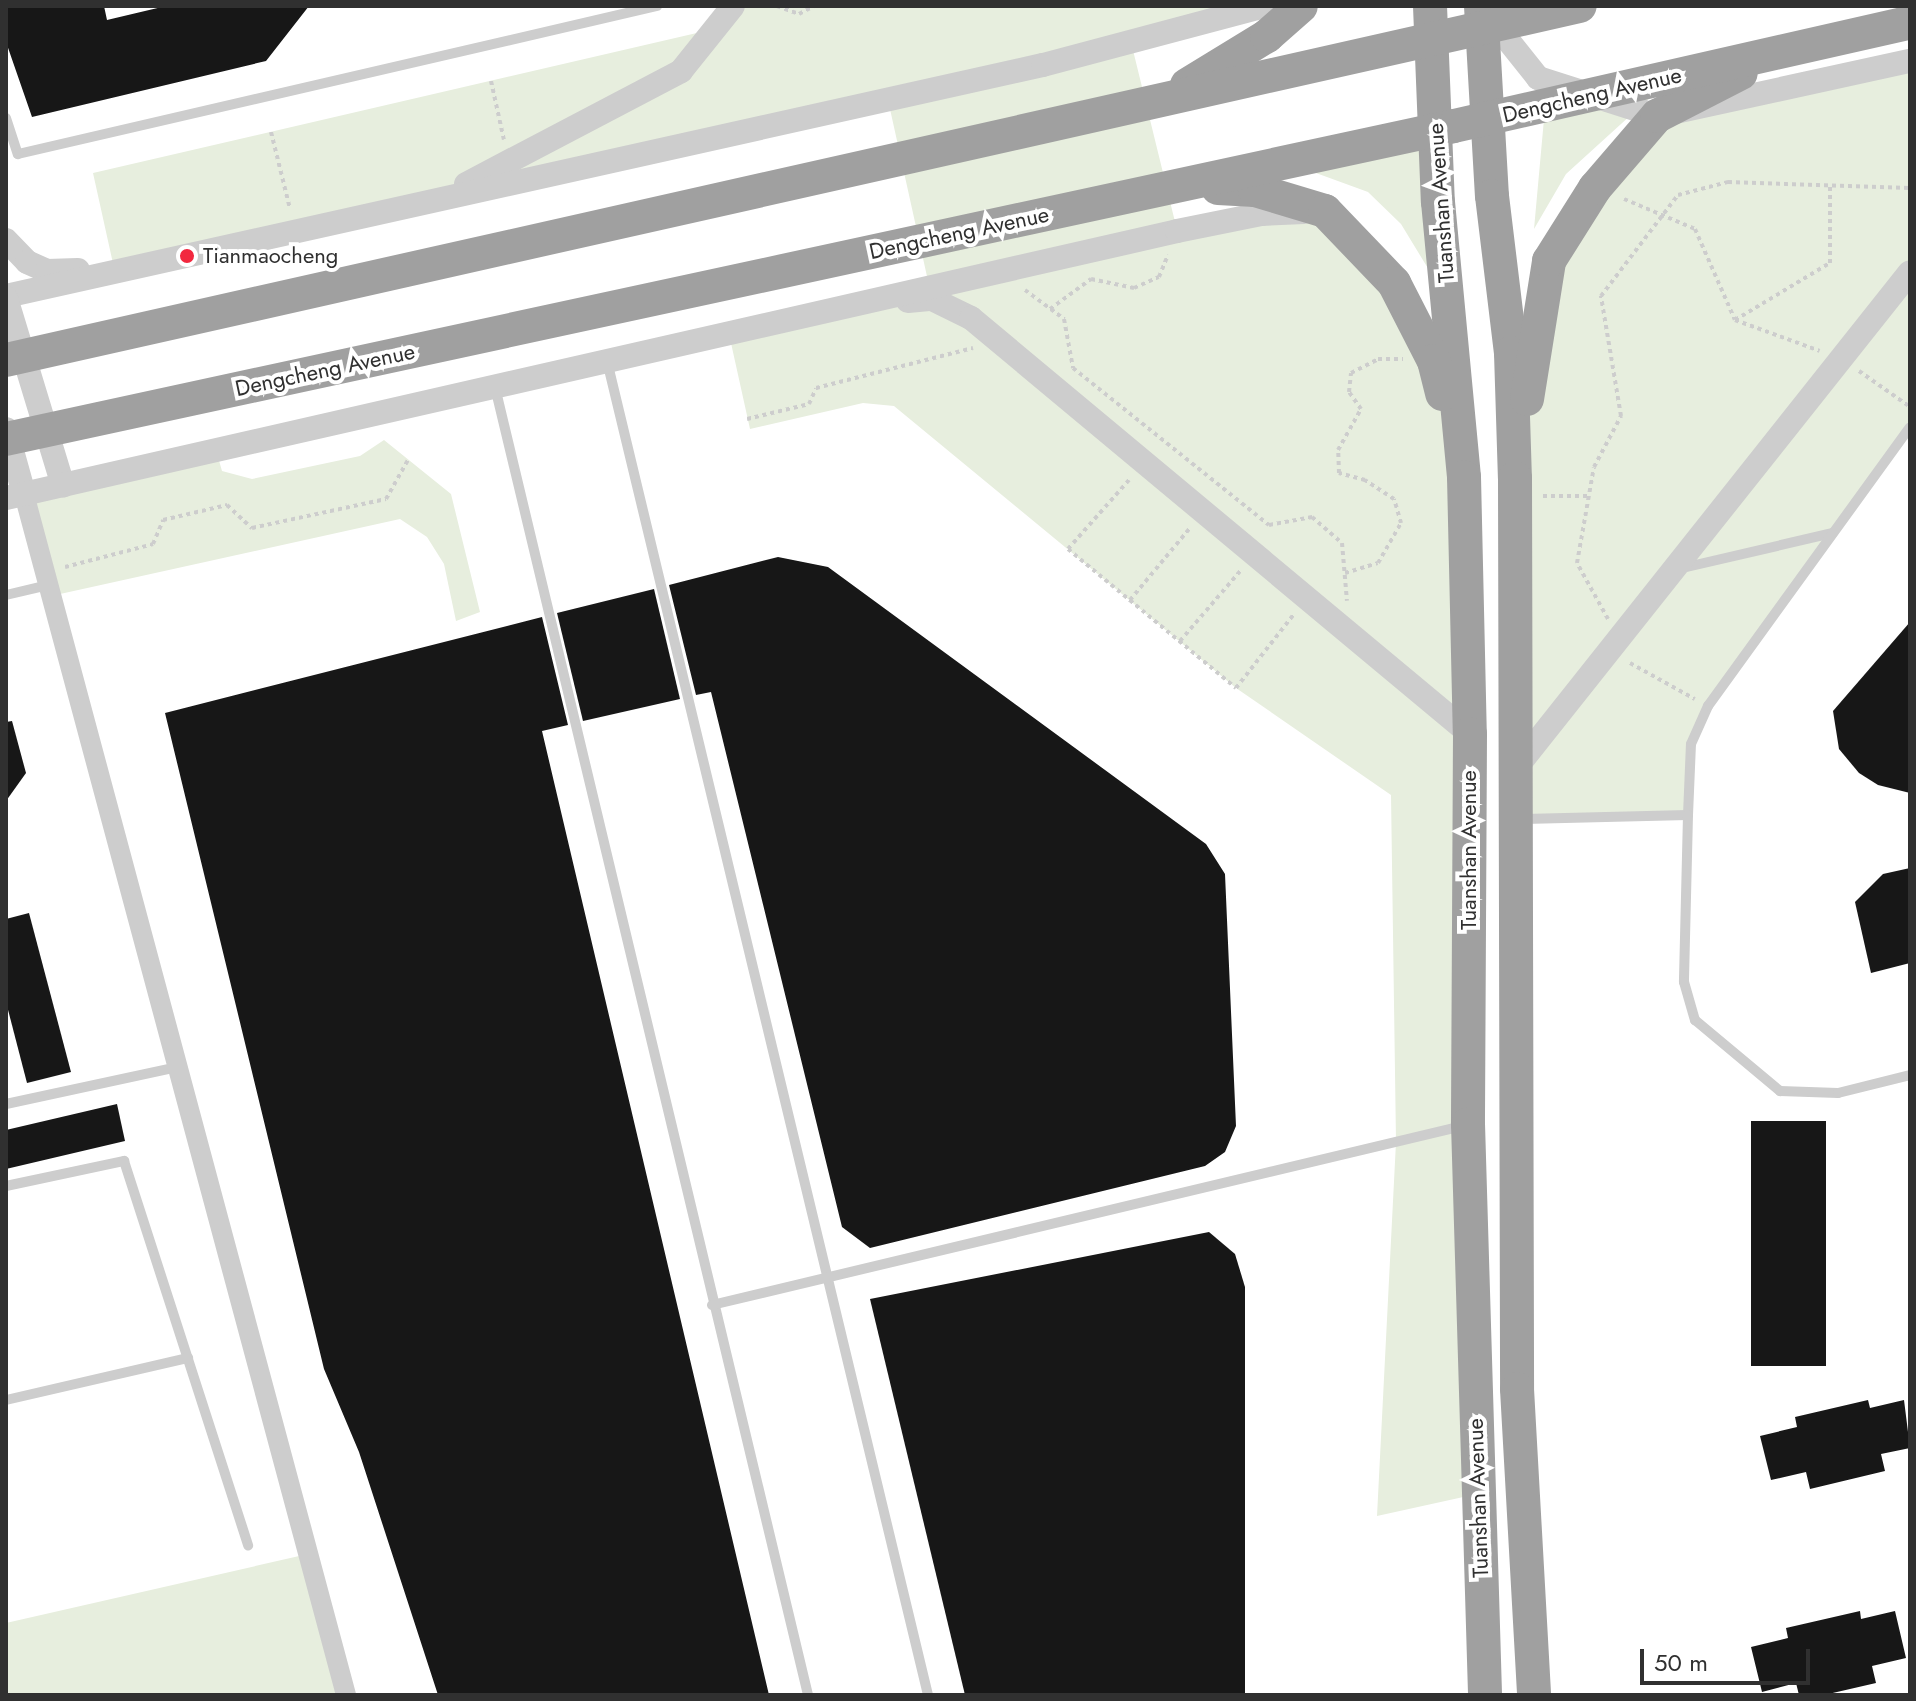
<!DOCTYPE html>
<style>
body{margin:0}
#map{position:relative;width:1916px;height:1701px;overflow:hidden;background:#fff;font-family:Jost,sans-serif}
div>[style]{position:absolute}
.green>*{inset:0;background:#e7eede}
.building>*{inset:0;background:#171717}
.path>*{height:4px;margin-top:-2px;transform-origin:0;background:repeating-linear-gradient(90deg,#cdcdcd 0 4px,transparent 0 8px)}
.service>*{height:10px;margin:-5px;padding:0 5px;transform-origin:5px;border-radius:5px;background:#cdcdcd}
.minor>*{height:20px;margin:-10px;padding:0 10px;transform-origin:10px;border-radius:10px;background:#cdcdcd}
.tertiary>*{height:24px;margin:-12px;padding:0 12px;transform-origin:12px;border-radius:12px;background:#cdcdcd}
.trunk>*{height:34px;margin:-17px;padding:0 17px;transform-origin:17px;border-radius:17px;background:#a0a0a0}
.dots>*{width:22px;height:22px;translate:-50% -50%;box-sizing:border-box;border:4px solid #fff;border-radius:50%}
span{translate:-50% -50%;white-space:nowrap;text-align:center;line-height:1.15;-webkit-text-stroke:8px #fff;paint-order:stroke}
.street-label{font-size:22px;color:#303030}
.poi-label{font-size:22px;color:#303030}
.left{translate:0 -50%;text-align:left}
.frame{position:absolute;inset:0;border:8px solid #303030;pointer-events:none}
.scale{position:absolute;left:1640px;top:1649px;width:170px;height:36px;box-sizing:border-box;border:4px solid #303030;border-top:0;padding-left:10px;font-size:24px;line-height:28px;white-space:nowrap;color:#303030;-webkit-text-stroke:6px #fff;paint-order:stroke}
</style>
<div id="map">
<div class="green">
<div style="clip-path:polygon(733px 6px,1264px 6px,1131px 42px,1177px 230px,1325px 211px,1434px 361px,1464px 477px,1477px 1494px,1377px 1516px,1396px 1142px,1391px 795px,1236px 688px,894px 406px,863px 403px,750px 429px,729px 334px,932px 299px,888px 100px,114px 268px,93px 173px,714px 29px)"></div>
<div style="clip-path:polygon(1910px 60px,1910px 427px,1708px 706px,1691px 744px,1688px 815px,1515px 820px,1515px 478px,1549px 261px,1657px 116px)"></div>
<div style="clip-path:polygon(1654px 94px,1566px 174px,1534px 229px,1544px 119px)"></div>
<div style="clip-path:polygon(1424px 148px,1429px 270px,1401px 224px,1368px 192px,1305px 169px)"></div>
<div style="clip-path:polygon(384px 440px,451px 494px,480px 612px,456px 621px,444px 564px,427px 537px,400px 519px,51px 596px,24px 494px,216px 450px,222px 471px,252px 479px,360px 456px)"></div>
<div style="clip-path:polygon(308px 1554px,346px 1695px,6px 1695px,6px 1623px)"></div>
</div>
<div class="building">
<div style="clip-path:polygon(6px 6px,104px 6px,107px 20px,166px 6px,309px 6px,266px 61px,32px 117px,6px 42px)"></div>
<div style="clip-path:polygon(778px 557px,828px 567px,1206px 844px,1225px 874px,1236px 1126px,1225px 1152px,1205px 1166px,870px 1248px,842px 1227px,711px 692px,696px 695px,669px 585px)"></div>
<div style="clip-path:polygon(654px 589px,680px 699px,583px 721px,557px 613px)"></div>
<div style="clip-path:polygon(542px 617px,568px 725px,542px 731px,769px 1695px,438px 1695px,359px 1452px,324px 1369px,165px 713px)"></div>
<div style="clip-path:polygon(1910px 622px,1910px 793px,1878px 785px,1859px 773px,1839px 749px,1833px 711px)"></div>
<div style="clip-path:polygon(12px 721px,26px 773px,6px 801px,6px 722px)"></div>
<div style="clip-path:polygon(1910px 868px,1910px 963px,1871px 973px,1855px 902px,1883px 874px)"></div>
<div style="clip-path:polygon(29px 913px,71px 1072px,27px 1083px,6px 1002px,6px 919px)"></div>
<div style="clip-path:polygon(117px 1104px,125px 1141px,6px 1169px,6px 1130px)"></div>
<div style="clip-path:polygon(1751px 1121px,1826px 1121px,1826px 1366px,1751px 1366px)"></div>
<div style="clip-path:polygon(1209px 1232px,1235px 1254px,1245px 1287px,1245px 1695px,965px 1695px,870px 1299px)"></div>
<div style="clip-path:polygon(1868px 1400px,1870px 1408px,1904px 1400px,1910px 1448px,1881px 1454px,1885px 1471px,1810px 1489px,1806px 1472px,1771px 1480px,1760px 1436px,1797px 1427px,1795px 1417px)"></div>
<div style="clip-path:polygon(1860px 1611px,1861px 1619px,1895px 1611px,1906px 1658px,1872px 1666px,1876px 1683px,1824px 1695px,1799px 1695px,1796px 1683px,1762px 1692px,1751px 1647px,1788px 1638px,1786px 1628px)"></div>
</div>
<div class="path">
<div style="left:777px;top:6px;width:23px;rotate:20deg"></div>
<div style="left:799px;top:14px;width:17px;rotate:-28deg"></div>
<div style="left:491px;top:81px;width:60px;rotate:77.6deg"></div>
<div style="left:271px;top:132px;width:79px;rotate:76.1deg"></div>
<div style="left:1624px;top:199px;width:77px;rotate:22.9deg"></div>
<div style="left:1695px;top:229px;width:99px;rotate:66.3deg"></div>
<div style="left:1735px;top:320px;width:90px;rotate:20deg"></div>
<div style="left:1025px;top:290px;width:49px;rotate:36.6deg"></div>
<div style="left:1064px;top:319px;width:50px;rotate:79.6deg"></div>
<div style="left:1073px;top:368px;width:251px;rotate:38.7deg"></div>
<div style="left:1269px;top:525px;width:44px;rotate:-10.5deg"></div>
<div style="left:1312px;top:517px;width:40px;rotate:41deg"></div>
<div style="left:1342px;top:543px;width:58px;rotate:85.1deg"></div>
<div style="left:1050px;top:309px;width:51px;rotate:-36.2deg"></div>
<div style="left:1091px;top:279px;width:44px;rotate:11.8deg"></div>
<div style="left:1134px;top:288px;width:27px;rotate:-24deg"></div>
<div style="left:1159px;top:277px;width:24px;rotate:-68deg"></div>
<div style="left:1735px;top:320px;width:111px;rotate:-31deg"></div>
<div style="left:1830px;top:263px;width:77px;rotate:-90deg"></div>
<div style="left:1859px;top:371px;width:62px;rotate:35.2deg"></div>
<div style="left:747px;top:419px;width:64px;rotate:-13.6deg"></div>
<div style="left:809px;top:404px;width:17px;rotate:-66deg"></div>
<div style="left:816px;top:388px;width:162px;rotate:-14.3deg"></div>
<div style="left:1129px;top:480px;width:92px;rotate:131.5deg"></div>
<div style="left:1068px;top:549px;width:218px;rotate:39.6deg"></div>
<div style="left:1236px;top:688px;width:94px;rotate:-51.9deg"></div>
<div style="left:1543px;top:496px;width:46px"></div>
<div style="left:65px;top:567px;width:91px;rotate:-14.6deg"></div>
<div style="left:153px;top:544px;width:26px;rotate:-67deg"></div>
<div style="left:163px;top:520px;width:66px;rotate:-13.2deg"></div>
<div style="left:227px;top:505px;width:34px;rotate:43deg"></div>
<div style="left:252px;top:528px;width:137px;rotate:-12.2deg"></div>
<div style="left:386px;top:499px;width:45px;rotate:-60.6deg"></div>
<div style="left:1345px;top:573px;width:34px;rotate:-17deg"></div>
<div style="left:1378px;top:563px;width:46px;rotate:-60.1deg"></div>
<div style="left:1401px;top:523px;width:25px;rotate:-106deg"></div>
<div style="left:1394px;top:499px;width:35px;rotate:-147deg"></div>
<div style="left:1365px;top:480px;width:27px;rotate:-165deg"></div>
<div style="left:1339px;top:473px;width:23px;rotate:-92deg"></div>
<div style="left:1338px;top:450px;width:47px;rotate:-60.7deg"></div>
<div style="left:1361px;top:409px;width:21px;rotate:-125deg"></div>
<div style="left:1349px;top:392px;width:19px;rotate:-84deg"></div>
<div style="left:1351px;top:373px;width:30px;rotate:-27deg"></div>
<div style="left:1378px;top:359px;width:25px"></div>
<div style="left:1130px;top:600px;width:94px;rotate:-50.2deg"></div>
<div style="left:1608px;top:619px;width:64px;rotate:-119deg"></div>
<div style="left:1577px;top:563px;width:97px;rotate:-80deg"></div>
<div style="left:1594px;top:467px;width:58px;rotate:-62.1deg"></div>
<div style="left:1621px;top:416px;width:122px;rotate:-99.5deg"></div>
<div style="left:1601px;top:296px;width:127px;rotate:-52.7deg"></div>
<div style="left:1678px;top:195px;width:52px;rotate:-14.6deg"></div>
<div style="left:1728px;top:182px;width:182px;rotate:1.9deg"></div>
<div style="left:1180px;top:641px;width:94px;rotate:-49.3deg"></div>
<div style="left:1630px;top:663px;width:74px;rotate:29deg"></div>
</div>
<div class="service">
<div style="left:6px;top:118px;width:38px;rotate:72deg"></div>
<div style="left:18px;top:154px;width:656px;rotate:-13.04deg"></div>
<div style="left:607px;top:361px;width:1372px;rotate:76.47deg"></div>
<div style="left:495px;top:387px;width:1345px;rotate:76.54deg"></div>
<div style="left:1678px;top:569px;width:159px;rotate:-13.1deg"></div>
<div style="left:6px;top:595px;width:43px;rotate:-13.4deg"></div>
<div style="left:1688px;top:815px;width:71px;rotate:-87.6deg"></div>
<div style="left:1691px;top:744px;width:42px;rotate:-65.9deg"></div>
<div style="left:1708px;top:706px;width:344px;rotate:-54.1deg"></div>
<div style="left:1521px;top:819px;width:167px;rotate:-1.4deg"></div>
<div style="left:1688px;top:815px;width:167px;rotate:91.4deg"></div>
<div style="left:1684px;top:982px;width:40px;rotate:74deg"></div>
<div style="left:1695px;top:1020px;width:111px;rotate:39.9deg"></div>
<div style="left:1780px;top:1091px;width:58px;rotate:2deg"></div>
<div style="left:1838px;top:1093px;width:74px;rotate:-14deg"></div>
<div style="left:6px;top:1104px;width:175px;rotate:-12.2deg"></div>
<div style="left:6px;top:1186px;width:121px;rotate:-12deg"></div>
<div style="left:124px;top:1161px;width:404px;rotate:72.1deg"></div>
<div style="left:712px;top:1305px;width:771px;rotate:-13.42deg"></div>
<div style="left:6px;top:1400px;width:187px;rotate:-13deg"></div>
</div>
<div class="minor">
<div style="left:24px;top:494px;width:1243px;rotate:74.99deg"></div>
</div>
<div class="tertiary">
<div style="left:1487px;top:14px;width:82px;rotate:51.4deg"></div>
<div style="left:1538px;top:78px;width:125px;rotate:17.7deg"></div>
<div style="left:1657px;top:116px;width:259px;rotate:-12.3deg"></div>
<div style="left:466px;top:184px;width:243px;rotate:-27.7deg"></div>
<div style="left:681px;top:71px;width:83px;rotate:-51.3deg"></div>
<div style="left:6px;top:240px;width:30px;rotate:46deg"></div>
<div style="left:27px;top:262px;width:22px;rotate:24deg"></div>
<div style="left:47px;top:271px;width:31px;rotate:-2deg"></div>
<div style="left:6px;top:296px;width:1062px;rotate:-12.56deg"></div>
<div style="left:1043px;top:65px;width:229px;rotate:-14.9deg"></div>
<div style="left:6px;top:298px;width:196px;rotate:73.1deg"></div>
<div style="left:908px;top:301px;width:24px;rotate:-5deg"></div>
<div style="left:932px;top:299px;width:43px;rotate:26deg"></div>
<div style="left:971px;top:318px;width:650px;rotate:39.82deg"></div>
<div style="left:6px;top:429px;width:67px;rotate:74.5deg"></div>
<div style="left:6px;top:498px;width:1201px;rotate:-12.84deg"></div>
<div style="left:1177px;top:231px;width:86px;rotate:-11.4deg"></div>
<div style="left:1261px;top:214px;width:43px;rotate:-2.7deg"></div>
<div style="left:1516px;top:768px;width:633px;rotate:-51.54deg"></div>
</div>
<div class="trunk">
<div style="left:1430px;top:6px;width:196px;rotate:87.7deg"></div>
<div style="left:1438px;top:202px;width:276px;rotate:84.6deg"></div>
<div style="left:1464px;top:477px;width:257px;rotate:88.7deg"></div>
<div style="left:1470px;top:734px;width:390px;rotate:90.3deg"></div>
<div style="left:1468px;top:1124px;width:571px;rotate:88.29deg"></div>
<div style="left:1481px;top:6px;width:190px;rotate:86.7deg"></div>
<div style="left:1492px;top:196px;width:158px;rotate:83.1deg"></div>
<div style="left:1511px;top:353px;width:125px;rotate:88.2deg"></div>
<div style="left:1515px;top:478px;width:911px;rotate:89.87deg"></div>
<div style="left:1517px;top:1389px;width:306px;rotate:86.8deg"></div>
<div style="left:1187px;top:85px;width:94px;rotate:-31.5deg"></div>
<div style="left:1267px;top:36px;width:45px;rotate:-41.4deg"></div>
<div style="left:1218px;top:188px;width:37px;rotate:3deg"></div>
<div style="left:1255px;top:190px;width:73px;rotate:16.7deg"></div>
<div style="left:1325px;top:211px;width:100px;rotate:46.2deg"></div>
<div style="left:1394px;top:283px;width:88px;rotate:62.9deg"></div>
<div style="left:1434px;top:361px;width:34px;rotate:76deg"></div>
<div style="left:6px;top:360px;width:1613px;rotate:-12.68deg"></div>
<div style="left:1527px;top:399px;width:140px;rotate:-80.9deg"></div>
<div style="left:1549px;top:261px;width:86px;rotate:-57.8deg"></div>
<div style="left:1595px;top:188px;width:95px;rotate:-49.3deg"></div>
<div style="left:1657px;top:116px;width:94px;rotate:-27.1deg"></div>
<div style="left:6px;top:439px;width:1481px;rotate:-12.2deg"></div>
<div style="left:1454px;top:126px;width:468px;rotate:-12.8deg"></div>
</div>
<div class="dots">
<div style="left:187px;top:256px;background:#f2283f"></div>
</div>
<div class="street-label">
<span style="left:1592px;top:95px;rotate:-13deg">Dengcheng Avenue</span>
<span style="left:1441px;top:203px;rotate:-94deg">Tuanshan Avenue</span>
<span style="left:959px;top:233px;rotate:-12deg">Dengcheng Avenue</span>
<span style="left:325px;top:370px;rotate:-12deg">Dengcheng Avenue</span>
<span style="left:1469px;top:850px;rotate:-90deg">Tuanshan Avenue</span>
<span style="left:1478px;top:1498px;rotate:-92deg">Tuanshan Avenue</span>
</div>
<div class="poi-label">
<span class="left" style="left:203px;top:256px">Tianmaocheng</span>
</div>
<div class="frame"></div>
<div class="scale">50 m</div>
</div>
